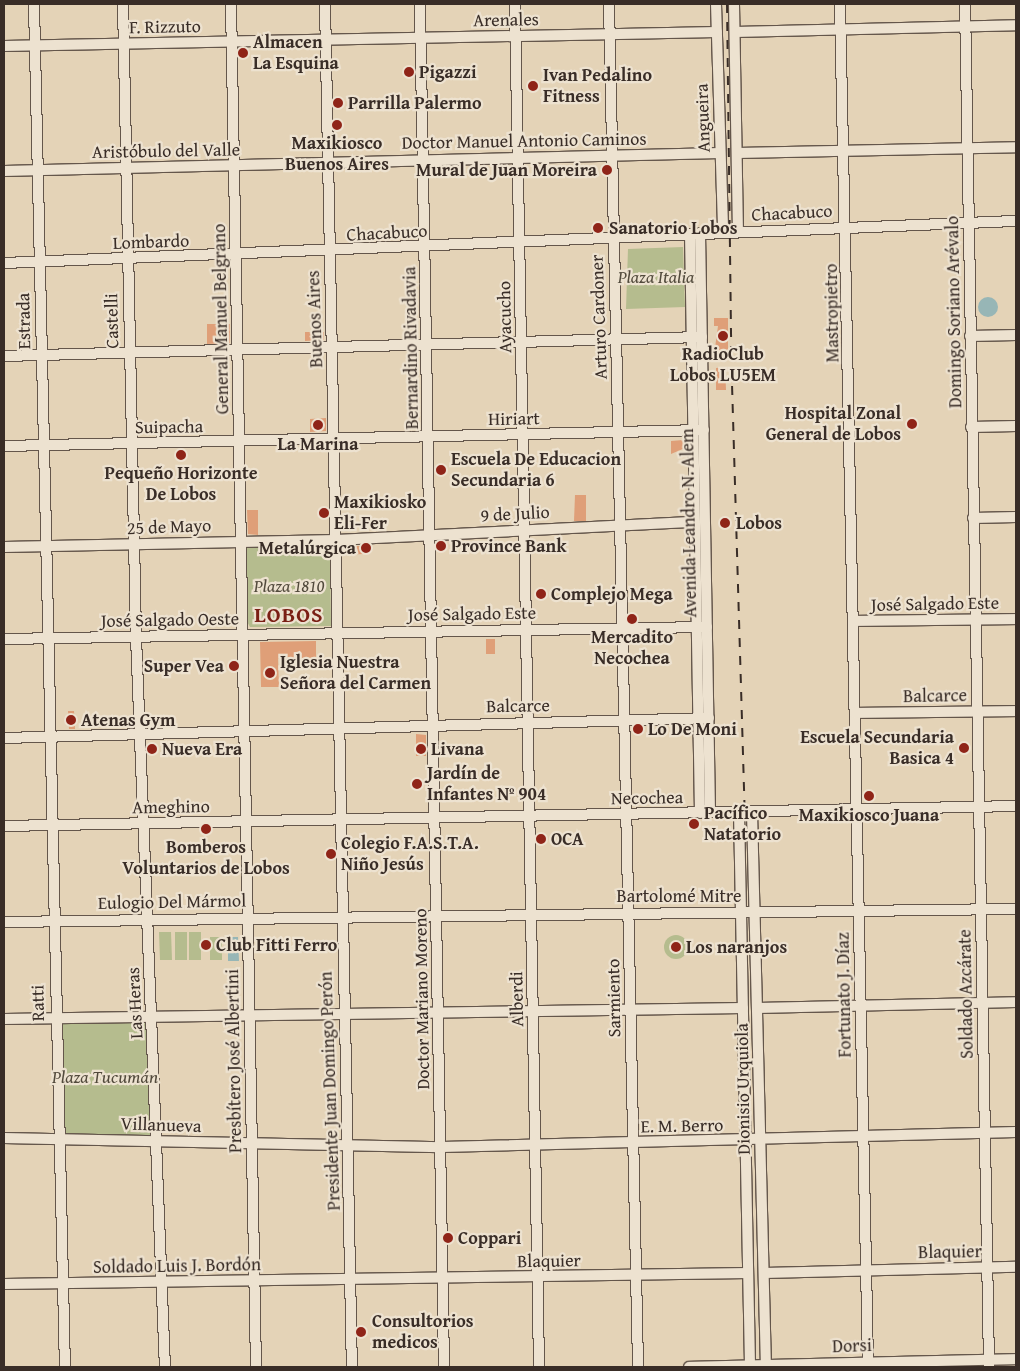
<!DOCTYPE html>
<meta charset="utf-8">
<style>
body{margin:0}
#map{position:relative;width:1020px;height:1371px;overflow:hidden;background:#e4d3b7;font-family:"Gentium Book Plus",serif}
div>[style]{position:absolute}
.green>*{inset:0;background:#b5bc8e}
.round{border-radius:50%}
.water>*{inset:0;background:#97b6b6}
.building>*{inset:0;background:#df9f78}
.roads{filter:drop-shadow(1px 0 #64564b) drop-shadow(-1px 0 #64564b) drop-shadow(0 1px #64564b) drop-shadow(0 -1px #64564b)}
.minor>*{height:10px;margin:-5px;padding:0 5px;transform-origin:5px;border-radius:5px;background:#ede2d0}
.rail>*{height:2px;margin-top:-1px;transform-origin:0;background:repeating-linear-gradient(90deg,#392d27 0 9px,transparent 0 18px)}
.dots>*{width:14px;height:14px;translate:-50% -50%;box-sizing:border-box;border:2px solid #ede2d0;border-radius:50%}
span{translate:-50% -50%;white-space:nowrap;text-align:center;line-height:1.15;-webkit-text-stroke:4.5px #ede2d0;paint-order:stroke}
.street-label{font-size:18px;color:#392d27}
.poi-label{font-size:18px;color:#392d27;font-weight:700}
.left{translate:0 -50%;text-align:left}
.right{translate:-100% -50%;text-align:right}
.park-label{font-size:18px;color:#524a3c;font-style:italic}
.district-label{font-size:22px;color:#7a1f14;font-weight:700;letter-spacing:1px}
.frame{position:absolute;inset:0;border:5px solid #392d27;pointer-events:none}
</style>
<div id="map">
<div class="green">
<div style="clip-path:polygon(683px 247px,685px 307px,626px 309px,628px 249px)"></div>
<div style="clip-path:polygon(330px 545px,331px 626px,250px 627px,246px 620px,247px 547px)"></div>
<div style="clip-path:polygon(159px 932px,171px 932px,172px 960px,160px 960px)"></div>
<div style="clip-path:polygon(175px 932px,187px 932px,187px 960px,175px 960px)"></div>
<div style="clip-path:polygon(189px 932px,201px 932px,201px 960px,189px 960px)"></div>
<div class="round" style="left:664px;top:935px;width:24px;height:24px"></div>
<div style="clip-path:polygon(210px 937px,222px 937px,222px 960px,210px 960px)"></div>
<div style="clip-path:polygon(147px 1019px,151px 1136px,61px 1135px,60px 1020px)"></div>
</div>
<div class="water">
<div class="round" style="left:978px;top:297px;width:20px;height:20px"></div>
<div style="clip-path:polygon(228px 937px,238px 937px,239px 961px,228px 961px)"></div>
</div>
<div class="building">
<div style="clip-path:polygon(714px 318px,728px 318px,728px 355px,714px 355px,718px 326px,714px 326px)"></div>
<div style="clip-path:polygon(207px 324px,230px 324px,230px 343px,207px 344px)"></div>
<div style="clip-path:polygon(305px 332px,324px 332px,324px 340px,305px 341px)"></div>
<div style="clip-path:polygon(725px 367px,726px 390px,716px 390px,716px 368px)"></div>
<div style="clip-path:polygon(326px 418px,326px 431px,310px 432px,310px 419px)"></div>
<div style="clip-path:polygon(671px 441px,683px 440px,685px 448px,671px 454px)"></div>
<div style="clip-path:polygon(575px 495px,586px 495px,586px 521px,574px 521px)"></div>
<div style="clip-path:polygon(247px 510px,258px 510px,258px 535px,248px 534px)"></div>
<div style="clip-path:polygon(363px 546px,363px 554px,343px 555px,345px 546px)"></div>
<div style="clip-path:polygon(486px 639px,495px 639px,495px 654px,486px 654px)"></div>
<div style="clip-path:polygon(316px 641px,316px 658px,278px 659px,279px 687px,261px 687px,260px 642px)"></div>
<div style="clip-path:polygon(68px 711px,74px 711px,75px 729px,69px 729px)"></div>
<div style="clip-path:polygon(416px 734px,426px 735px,426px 756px,416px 756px)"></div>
</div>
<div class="roads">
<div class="minor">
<div style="left:34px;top:4px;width:1363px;rotate:88.7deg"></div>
<div style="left:123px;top:4px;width:633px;rotate:88.82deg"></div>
<div style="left:136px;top:637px;width:731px;rotate:87.73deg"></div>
<div style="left:231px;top:4px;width:1363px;rotate:88.95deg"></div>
<div style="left:325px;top:4px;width:1363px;rotate:88.87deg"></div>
<div style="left:420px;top:4px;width:1363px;rotate:88.99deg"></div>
<div style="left:515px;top:4px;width:1363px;rotate:88.99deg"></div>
<div style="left:609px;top:4px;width:1363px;rotate:88.78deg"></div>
<div style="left:716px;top:4px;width:228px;rotate:88.2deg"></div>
<div style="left:734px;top:4px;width:228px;rotate:89deg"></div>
<div style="left:840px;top:4px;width:1363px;rotate:88.82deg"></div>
<div style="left:965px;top:4px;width:1363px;rotate:88.99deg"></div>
<div style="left:735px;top:32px;width:281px;rotate:-1.4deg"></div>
<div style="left:4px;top:46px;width:713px;rotate:-1.12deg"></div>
<div style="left:737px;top:153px;width:279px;rotate:-1.2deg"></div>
<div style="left:4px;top:171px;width:716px;rotate:-1.44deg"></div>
<div style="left:700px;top:233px;width:579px;rotate:89.01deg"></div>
<div style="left:690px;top:234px;width:579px;rotate:89.01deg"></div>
<div style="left:4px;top:263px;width:1013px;rotate:-2.38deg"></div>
<div style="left:970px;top:336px;width:46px;rotate:-1.2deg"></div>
<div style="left:4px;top:356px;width:698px;rotate:-1.56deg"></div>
<div style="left:971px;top:427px;width:45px;rotate:-1.3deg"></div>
<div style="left:4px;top:446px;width:700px;rotate:-1.31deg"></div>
<div style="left:973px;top:518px;width:43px;rotate:-1.3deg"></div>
<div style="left:4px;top:547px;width:332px;rotate:-1.2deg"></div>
<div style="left:336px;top:540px;width:359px;rotate:-2.9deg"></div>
<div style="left:854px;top:621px;width:162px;rotate:-0.7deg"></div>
<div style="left:4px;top:639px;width:703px;rotate:-0.98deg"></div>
<div style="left:855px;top:713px;width:161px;rotate:-0.7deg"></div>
<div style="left:4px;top:738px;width:705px;rotate:-1.62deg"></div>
<div style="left:739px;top:812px;width:555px;rotate:88.86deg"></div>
<div style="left:752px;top:812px;width:555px;rotate:88.56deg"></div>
<div style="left:4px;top:826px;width:1012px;rotate:-1.13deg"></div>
<div style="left:4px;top:922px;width:1012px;rotate:-0.74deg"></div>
<div style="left:757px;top:1008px;width:259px;rotate:-1.3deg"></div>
<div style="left:4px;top:1019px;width:739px;rotate:-0.85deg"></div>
<div style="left:4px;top:1138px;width:438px;rotate:1.2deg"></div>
<div style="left:442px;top:1147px;width:574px;rotate:-1.5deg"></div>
<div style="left:764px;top:1273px;width:252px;rotate:-1.4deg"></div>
<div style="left:4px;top:1284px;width:744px;rotate:-0.85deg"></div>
<div style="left:689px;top:1367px;width:327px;rotate:-1.4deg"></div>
</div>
</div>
<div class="rail">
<div style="left:727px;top:4px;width:346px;rotate:89.3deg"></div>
<div style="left:731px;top:350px;width:462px;rotate:88.3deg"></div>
</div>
<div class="dots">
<div style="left:243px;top:53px;background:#8f2418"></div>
<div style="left:409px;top:72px;background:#8f2418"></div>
<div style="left:533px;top:86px;background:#8f2418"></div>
<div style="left:338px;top:103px;background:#8f2418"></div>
<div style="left:337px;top:125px;background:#8f2418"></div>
<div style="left:607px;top:170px;background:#8f2418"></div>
<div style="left:598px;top:228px;background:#8f2418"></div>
<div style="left:723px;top:336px;background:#8f2418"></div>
<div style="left:912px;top:424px;background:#8f2418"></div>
<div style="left:318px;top:425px;background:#8f2418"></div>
<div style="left:181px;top:455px;background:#8f2418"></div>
<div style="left:441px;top:470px;background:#8f2418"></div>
<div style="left:324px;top:513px;background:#8f2418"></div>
<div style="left:725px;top:523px;background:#8f2418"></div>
<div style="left:441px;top:546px;background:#8f2418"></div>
<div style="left:366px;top:548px;background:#8f2418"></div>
<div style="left:541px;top:594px;background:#8f2418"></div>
<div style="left:632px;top:619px;background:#8f2418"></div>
<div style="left:234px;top:666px;background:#8f2418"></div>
<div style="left:270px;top:673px;background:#8f2418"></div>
<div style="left:71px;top:720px;background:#8f2418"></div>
<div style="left:638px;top:729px;background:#8f2418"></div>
<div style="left:964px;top:748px;background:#8f2418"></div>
<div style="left:152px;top:749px;background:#8f2418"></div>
<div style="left:421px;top:749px;background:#8f2418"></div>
<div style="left:417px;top:784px;background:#8f2418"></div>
<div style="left:869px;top:796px;background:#8f2418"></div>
<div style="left:694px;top:824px;background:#8f2418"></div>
<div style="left:206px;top:829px;background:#8f2418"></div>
<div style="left:541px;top:839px;background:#8f2418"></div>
<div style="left:331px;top:854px;background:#8f2418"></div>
<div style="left:206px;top:945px;background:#8f2418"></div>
<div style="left:676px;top:947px;background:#8f2418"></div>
<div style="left:448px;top:1238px;background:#8f2418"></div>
<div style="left:361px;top:1332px;background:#8f2418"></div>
</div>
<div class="street-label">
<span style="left:506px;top:20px;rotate:-1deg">Arenales</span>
<span style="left:165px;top:27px;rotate:-1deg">F. Rizzuto</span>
<span style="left:703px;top:118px;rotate:-92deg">Angueira</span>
<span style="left:524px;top:141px;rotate:-1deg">Doctor Manuel Antonio Caminos</span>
<span style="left:166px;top:151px;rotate:-1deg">Aristóbulo del Valle</span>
<span style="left:792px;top:213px;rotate:-3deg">Chacabuco</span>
<span style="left:387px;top:233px;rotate:-3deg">Chacabuco</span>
<span style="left:151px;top:242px;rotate:-2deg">Lombardo</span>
<span style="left:954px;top:312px;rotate:-91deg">Domingo Soriano Arévalo</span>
<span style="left:832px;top:313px;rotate:-91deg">Mastropietro</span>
<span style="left:505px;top:317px;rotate:-91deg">Ayacucho</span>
<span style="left:599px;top:317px;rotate:-92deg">Arturo Cardoner</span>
<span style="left:221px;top:319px;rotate:-91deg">General Manuel Belgrano</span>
<span style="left:315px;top:319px;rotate:-92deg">Buenos Aires</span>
<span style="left:24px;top:321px;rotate:-91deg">Estrada</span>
<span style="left:112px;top:321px;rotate:-91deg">Castelli</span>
<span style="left:411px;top:348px;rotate:-91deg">Bernardino Rivadavia</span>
<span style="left:514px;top:419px;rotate:-1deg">Hiriart</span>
<span style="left:169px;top:427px;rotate:-1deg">Suipacha</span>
<span style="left:515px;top:514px;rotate:-3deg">9 de Julio</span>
<span style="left:689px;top:523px;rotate:-91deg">Avenida Leandro N. Alem</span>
<span style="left:169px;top:527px;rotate:-2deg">25 de Mayo</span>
<span style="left:935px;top:604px;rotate:-1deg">José Salgado Este</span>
<span style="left:472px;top:614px;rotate:-1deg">José Salgado Este</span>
<span style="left:170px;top:620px;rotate:-1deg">José Salgado Oeste</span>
<span style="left:935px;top:696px;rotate:-1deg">Balcarce</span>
<span style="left:518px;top:706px;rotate:-1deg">Balcarce</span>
<span style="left:647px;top:798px;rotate:-1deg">Necochea</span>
<span style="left:171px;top:807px;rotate:-1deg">Ameghino</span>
<span style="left:679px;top:896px">Bartolomé Mitre</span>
<span style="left:172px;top:902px;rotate:-1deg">Eulogio Del Mármol</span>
<span style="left:966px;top:994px;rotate:-91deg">Soldado Azcárate</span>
<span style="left:844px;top:995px;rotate:-91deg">Fortunato J. Díaz</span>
<span style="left:614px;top:998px;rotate:-91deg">Sarmiento</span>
<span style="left:422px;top:999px;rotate:-91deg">Doctor Mariano Moreno</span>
<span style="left:517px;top:999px;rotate:-91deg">Alberdi</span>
<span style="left:38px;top:1003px;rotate:-91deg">Ratti</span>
<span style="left:135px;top:1003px;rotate:-93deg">Las Heras</span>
<span style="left:234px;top:1061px;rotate:-91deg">Presbítero José Albertini</span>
<span style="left:743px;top:1089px;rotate:-91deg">Dionisio Urquiola</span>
<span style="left:330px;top:1091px;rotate:-92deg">Presidente Juan Domingo Perón</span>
<span style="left:161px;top:1125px;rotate:2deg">Villanueva</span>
<span style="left:682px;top:1126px;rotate:-1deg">E. M. Berro</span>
<span style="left:950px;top:1252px;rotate:-1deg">Blaquier</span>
<span style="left:549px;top:1261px;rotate:-1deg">Blaquier</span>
<span style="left:177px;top:1266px;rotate:-1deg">Soldado Luis J. Bordón</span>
<span style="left:852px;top:1346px;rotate:-2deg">Dorsi</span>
</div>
<div class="poi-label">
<span class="left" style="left:253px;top:53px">Almacen<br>La Esquina</span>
<span class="left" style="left:419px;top:72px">Pigazzi</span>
<span class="left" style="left:543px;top:86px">Ivan Pedalino<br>Fitness</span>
<span class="left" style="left:348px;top:103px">Parrilla Palermo</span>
<span style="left:337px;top:154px">Maxikiosco<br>Buenos Aires</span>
<span class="right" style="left:597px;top:170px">Mural de Juan Moreira</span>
<span class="left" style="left:609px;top:228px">Sanatorio Lobos</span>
<span style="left:723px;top:365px">RadioClub<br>Lobos LU5EM</span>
<span class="right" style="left:901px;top:424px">Hospital Zonal<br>General de Lobos</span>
<span style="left:318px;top:444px">La Marina</span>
<span class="left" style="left:451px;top:470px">Escuela De Educacion<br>Secundaria 6</span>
<span style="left:181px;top:484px">Pequeño Horizonte<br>De Lobos</span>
<span class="left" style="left:334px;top:513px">Maxikiosko<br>Eli-Fer</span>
<span class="left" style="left:736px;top:523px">Lobos</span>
<span class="left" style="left:451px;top:546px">Province Bank</span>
<span class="right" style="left:356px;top:548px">Metalúrgica</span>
<span class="left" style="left:551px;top:594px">Complejo Mega</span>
<span style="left:632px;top:648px">Mercadito<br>Necochea</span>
<span class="left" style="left:280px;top:673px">Iglesia Nuestra<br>Señora del Carmen</span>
<span class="right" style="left:224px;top:666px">Super Vea</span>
<span class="left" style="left:81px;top:720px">Atenas Gym</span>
<span class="left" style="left:648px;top:729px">Lo De Moni</span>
<span class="right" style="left:954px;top:748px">Escuela Secundaria<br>Basica 4</span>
<span class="left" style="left:162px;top:749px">Nueva Era</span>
<span class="left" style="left:431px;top:749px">Livana</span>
<span class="left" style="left:427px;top:784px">Jardín de<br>Infantes Nº 904</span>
<span class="left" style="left:704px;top:824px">Pacífico<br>Natatorio</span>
<span style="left:869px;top:815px">Maxikiosco Juana</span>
<span class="left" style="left:551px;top:839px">OCA</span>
<span class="left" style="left:341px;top:854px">Colegio F.A.S.T.A.<br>Niño Jesús</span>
<span style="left:206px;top:858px">Bomberos<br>Voluntarios de Lobos</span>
<span class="left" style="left:216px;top:945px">Club Fitti Ferro</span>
<span class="left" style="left:686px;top:947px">Los naranjos</span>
<span class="left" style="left:458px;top:1238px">Coppari</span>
<span class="left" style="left:372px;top:1332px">Consultorios<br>medicos</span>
</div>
<div class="park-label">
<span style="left:656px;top:277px">Plaza Italia</span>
<span style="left:289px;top:586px">Plaza 1810</span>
<span style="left:105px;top:1077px">Plaza Tucumán</span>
</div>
<div class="district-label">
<span style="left:289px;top:615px">LOBOS</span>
</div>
<div class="frame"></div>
</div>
